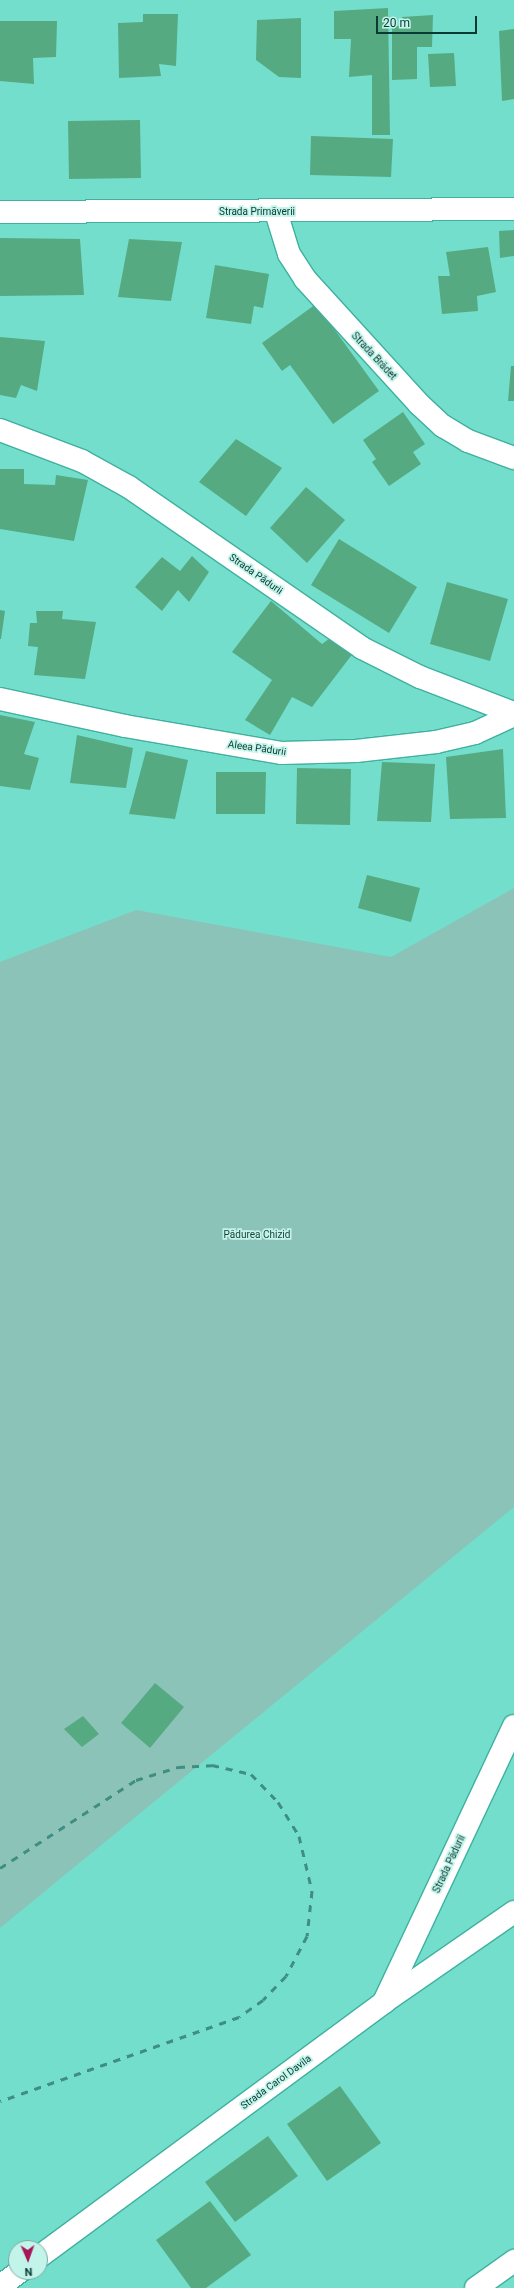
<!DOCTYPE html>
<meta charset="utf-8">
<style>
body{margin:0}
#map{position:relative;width:514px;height:2288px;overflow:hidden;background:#73decc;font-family:Roboto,sans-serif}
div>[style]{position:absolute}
.green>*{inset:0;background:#8cc3b8}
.building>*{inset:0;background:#55aa82}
.roads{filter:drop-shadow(1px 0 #40b09f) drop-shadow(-1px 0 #40b09f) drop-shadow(0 1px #40b09f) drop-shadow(0 -1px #40b09f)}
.minor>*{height:22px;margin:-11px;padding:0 11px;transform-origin:11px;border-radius:11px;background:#fff}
.rail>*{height:3px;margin-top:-1.5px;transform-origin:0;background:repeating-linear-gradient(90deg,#3f8e81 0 7px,transparent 0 14px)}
span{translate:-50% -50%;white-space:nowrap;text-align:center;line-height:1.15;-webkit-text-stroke:3.5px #c3f4ea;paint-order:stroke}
.street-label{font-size:10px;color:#093a33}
.park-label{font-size:10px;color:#163e37}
.north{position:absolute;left:8px;top:2240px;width:40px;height:40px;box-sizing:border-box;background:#c3f4ea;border:1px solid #79aaa1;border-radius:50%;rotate:178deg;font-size:11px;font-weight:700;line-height:16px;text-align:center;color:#093a33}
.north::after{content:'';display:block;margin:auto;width:14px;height:18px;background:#a71757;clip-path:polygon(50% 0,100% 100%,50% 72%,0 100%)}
.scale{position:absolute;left:376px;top:16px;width:101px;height:18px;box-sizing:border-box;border:2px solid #093a33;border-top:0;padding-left:5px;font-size:12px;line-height:14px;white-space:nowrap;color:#093a33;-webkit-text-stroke:3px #c3f4ea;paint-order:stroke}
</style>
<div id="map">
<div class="green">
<div style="clip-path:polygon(514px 888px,514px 1507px,0 1928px,0 962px,136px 910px,391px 957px)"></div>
</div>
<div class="building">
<div style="clip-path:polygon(388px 8px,390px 135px,372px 135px,372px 75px,349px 77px,351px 39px,334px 39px,334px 11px)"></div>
<div style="clip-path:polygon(143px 14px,178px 14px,176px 66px,159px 64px,161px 76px,119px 78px,118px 23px,143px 22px)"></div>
<div style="clip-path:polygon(433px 15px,432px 47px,417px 47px,417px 79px,392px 80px,392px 26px,404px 26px,402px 17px)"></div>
<div style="clip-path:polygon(301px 18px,301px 78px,279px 77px,256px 60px,257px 20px)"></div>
<div style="clip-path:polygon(0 21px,57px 21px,56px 57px,33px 58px,34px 84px,0 81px)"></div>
<div style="clip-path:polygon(514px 29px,514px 99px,502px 101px,499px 31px)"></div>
<div style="clip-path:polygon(454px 53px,456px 86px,430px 87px,428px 54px)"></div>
<div style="clip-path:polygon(140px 120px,141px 178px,69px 179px,68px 121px)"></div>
<div style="clip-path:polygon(311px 136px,393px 139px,391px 177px,310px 175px)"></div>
<div style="clip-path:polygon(514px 230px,514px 256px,500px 258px,499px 231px)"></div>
<div style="clip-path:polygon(0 238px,80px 239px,84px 295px,0 296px)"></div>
<div style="clip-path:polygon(129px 239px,182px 242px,171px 301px,118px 297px)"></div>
<div style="clip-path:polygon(488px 247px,496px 292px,477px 296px,478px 311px,442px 314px,438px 276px,450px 276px,446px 252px)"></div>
<div style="clip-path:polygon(215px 265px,269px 274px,263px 308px,254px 306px,251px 324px,206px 318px)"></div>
<div style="clip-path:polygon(316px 304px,379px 391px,333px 424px,290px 365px,282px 371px,262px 343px)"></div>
<div style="clip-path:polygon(0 337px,45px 341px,37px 391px,21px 385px,16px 398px,0 395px)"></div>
<div style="clip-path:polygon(511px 366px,514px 366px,514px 401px,508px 401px)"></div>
<div style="clip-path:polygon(403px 412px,425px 444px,413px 452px,421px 464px,389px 486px,372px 462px,376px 459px,363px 440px)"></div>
<div style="clip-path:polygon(236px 439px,282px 468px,246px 516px,199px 482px)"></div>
<div style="clip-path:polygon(0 469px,24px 469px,24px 484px,55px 485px,56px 475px,88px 480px,74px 541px,0 529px)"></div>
<div style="clip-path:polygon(306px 487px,345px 520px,307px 563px,270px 528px)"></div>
<div style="clip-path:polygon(339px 539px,417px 587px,389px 633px,311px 585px)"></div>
<div style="clip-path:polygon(192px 556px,209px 572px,189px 602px,178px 590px,162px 611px,135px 587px,162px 557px,180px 571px)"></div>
<div style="clip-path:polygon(447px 582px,508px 599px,490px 661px,430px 644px)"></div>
<div style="clip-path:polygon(271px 601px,322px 644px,333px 636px,354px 652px,312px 707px,292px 697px,270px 735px,245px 720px,272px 680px,232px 652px)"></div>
<div style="clip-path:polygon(0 610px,5px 611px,1px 639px,0 639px)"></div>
<div style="clip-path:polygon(36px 611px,63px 611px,62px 619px,96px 622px,85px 679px,34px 675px,38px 647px,28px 646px,30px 623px,37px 623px)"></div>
<div style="clip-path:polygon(0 715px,35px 722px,24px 754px,39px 758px,30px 790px,0 786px)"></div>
<div style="clip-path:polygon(77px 735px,133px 748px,126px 788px,70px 783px)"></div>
<div style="clip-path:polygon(503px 749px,506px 818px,450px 819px,446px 757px)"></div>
<div style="clip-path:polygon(146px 751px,188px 760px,175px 819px,129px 814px)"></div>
<div style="clip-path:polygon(382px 762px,435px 764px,431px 822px,377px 821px)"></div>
<div style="clip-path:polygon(297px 768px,351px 769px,350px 825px,296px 824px)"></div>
<div style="clip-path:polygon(216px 772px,266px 772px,265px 814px,216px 814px)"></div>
<div style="clip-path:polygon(367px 875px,420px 888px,411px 922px,358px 908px)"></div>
<div style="clip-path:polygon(155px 1683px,184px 1707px,150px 1748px,121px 1723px)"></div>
<div style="clip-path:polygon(83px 1716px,99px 1734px,82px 1747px,64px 1729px)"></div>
<div style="clip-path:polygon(340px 2086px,381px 2143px,327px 2181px,287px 2124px)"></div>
<div style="clip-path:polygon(268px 2136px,298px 2176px,235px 2222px,205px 2182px)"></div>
<div style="clip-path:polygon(210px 2201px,251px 2255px,206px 2288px,191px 2288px,156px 2240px)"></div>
</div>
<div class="roads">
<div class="minor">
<div style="left:0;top:212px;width:514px;rotate:-0.33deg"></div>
<div style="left:276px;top:212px;width:44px;rotate:72.8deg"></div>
<div style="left:289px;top:254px;width:30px;rotate:57deg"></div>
<div style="left:305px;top:279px;width:169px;rotate:47.6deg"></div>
<div style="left:419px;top:404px;width:33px;rotate:43deg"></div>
<div style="left:443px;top:426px;width:29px;rotate:31deg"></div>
<div style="left:468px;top:441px;width:49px;rotate:20.3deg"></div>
<div style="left:0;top:430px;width:88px;rotate:20.7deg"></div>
<div style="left:82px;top:461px;width:54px;rotate:29deg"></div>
<div style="left:129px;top:487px;width:283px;rotate:34.6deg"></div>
<div style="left:362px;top:648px;width:65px;rotate:26.6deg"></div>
<div style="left:420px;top:677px;width:101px;rotate:21deg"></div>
<div style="left:0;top:699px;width:128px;rotate:12.2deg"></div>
<div style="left:125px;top:726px;width:158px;rotate:9.8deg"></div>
<div style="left:281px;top:753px;width:75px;rotate:-1.5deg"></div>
<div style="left:356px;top:751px;width:81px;rotate:-6.4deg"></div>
<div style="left:436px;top:742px;width:40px;rotate:-13deg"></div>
<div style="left:475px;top:733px;width:43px;rotate:-24.8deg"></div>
<div style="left:384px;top:2002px;width:305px;rotate:-64.8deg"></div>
<div style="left:40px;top:2256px;width:428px;rotate:-36.4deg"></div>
<div style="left:384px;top:2002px;width:158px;rotate:-34.7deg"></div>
<div style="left:0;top:2286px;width:24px;rotate:-36deg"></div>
<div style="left:476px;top:2288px;width:47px;rotate:-35.4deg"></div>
</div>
</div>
<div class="rail">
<div style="left:0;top:1868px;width:162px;rotate:-32.9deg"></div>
<div style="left:136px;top:1780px;width:44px;rotate:-17.2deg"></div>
<div style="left:178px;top:1767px;width:34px;rotate:-3deg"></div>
<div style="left:212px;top:1765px;width:40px;rotate:13deg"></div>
<div style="left:251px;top:1774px;width:39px;rotate:46deg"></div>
<div style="left:278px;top:1802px;width:40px;rotate:58deg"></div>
<div style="left:299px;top:1836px;width:57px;rotate:76.7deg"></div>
<div style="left:312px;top:1891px;width:45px;rotate:96.3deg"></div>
<div style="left:307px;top:1936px;width:45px;rotate:117.7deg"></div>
<div style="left:286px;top:1976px;width:33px;rotate:134deg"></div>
<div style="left:263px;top:2000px;width:29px;rotate:145deg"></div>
<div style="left:239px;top:2017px;width:253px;rotate:160.6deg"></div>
</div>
<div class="street-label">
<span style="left:257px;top:212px">Strada Primăverii</span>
<span style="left:374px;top:356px;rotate:47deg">Strada Brădet</span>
<span style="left:256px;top:574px;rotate:35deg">Strada Pădurii</span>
<span style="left:257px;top:748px;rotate:8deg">Aleea Pădurii</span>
<span style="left:449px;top:1864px;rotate:-65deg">Strada Pădurii</span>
<span style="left:276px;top:2082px;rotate:-36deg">Strada Carol Davila</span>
</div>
<div class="park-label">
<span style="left:257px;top:1235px">Pădurea Chizid</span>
</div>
<div class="north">N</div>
<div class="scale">20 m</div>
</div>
